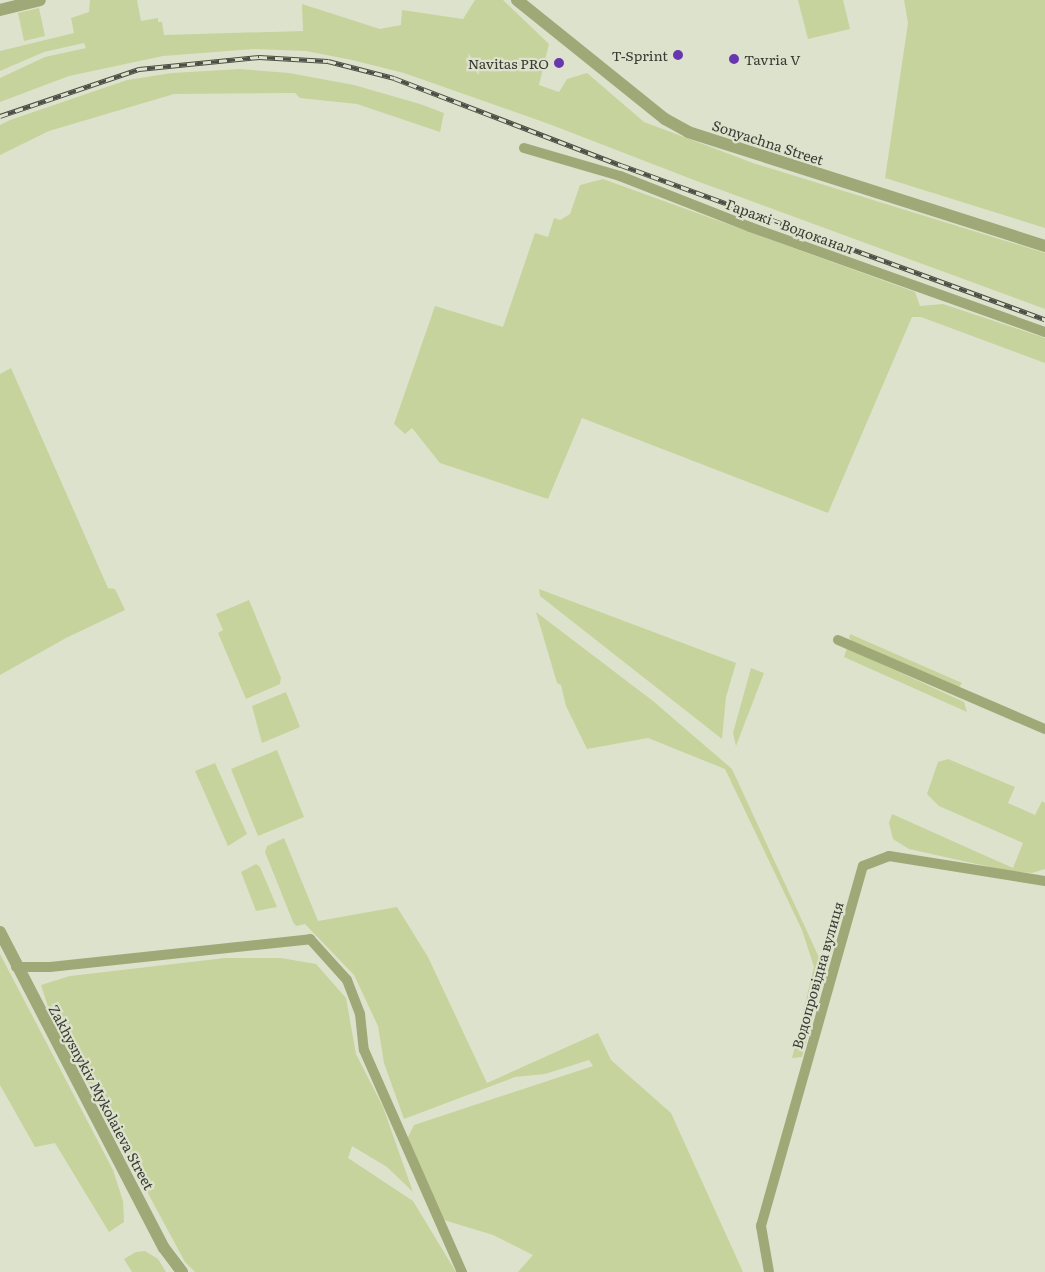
<!DOCTYPE html>
<meta charset="utf-8">
<style>
body{margin:0}
#map{position:relative;width:1045px;height:1272px;overflow:hidden;background:#dde2cd;font-family:Literata,serif}
div>[style]{position:absolute}
.green>*{inset:0;background:#c7d39c}
.minor>*{height:10px;margin:-5px;padding:0 5px;transform-origin:5px;border-radius:5px;background:#9fa977}
.tertiary>*{height:12px;margin:-6px;padding:0 6px;transform-origin:6px;border-radius:6px;background:#9fa977}
.rail>*{height:4.5px;margin-top:-2.25px;transform-origin:0;background:repeating-linear-gradient(90deg,#dde2cd 0 8px,#4c4f45 0 16px);box-sizing:border-box;border-block:1px solid #4c4f45}
.dots>*{width:14px;height:14px;translate:-50% -50%;box-sizing:border-box;border:2px solid #dde2cd;border-radius:50%}
span{translate:-50% -50%;white-space:nowrap;text-align:center;line-height:1.15;-webkit-text-stroke:4.5px #dde2cd;paint-order:stroke}
.poi-label{font-size:14px;color:#3a3c34}
.right{translate:-100% -50%;text-align:right}
.left{translate:0 -50%;text-align:left}
.street-label{font-size:14px;color:#3a3c34}
</style>
<div id="map">
<div class="green">
<div style="clip-path:polygon(90px 0,137px 0,141px 21px,158px 18px,158px 22px,162px 22px,164px 35px,303px 31px,302px 4px,380px 29px,401px 25px,402px 10px,463px 19px,475px 0,503px 0,549px 44px,539px 85px,559px 92px,567px 79px,587px 73px,644px 122px,753px 163px,1045px 253px,1045px 309px,694px 180px,549px 124px,404px 73px,352px 60px,306px 51px,254px 49px,163px 56px,69px 76px,0 102px,0 78px,45px 57px,86px 48px,84px 43px,44px 52px,0 71px,0 51px,74px 33px,71px 18px,89px 12px)"></div>
<div style="clip-path:polygon(798px 0,843px 0,850px 29px,808px 39px)"></div>
<div style="clip-path:polygon(904px 0,1045px 0,1045px 228px,885px 178px,908px 23px)"></div>
<div style="clip-path:polygon(39px 8px,45px 36px,24px 41px,18px 13px)"></div>
<div style="clip-path:polygon(240px 69px,289px 73px,354px 85px,420px 104px,444px 113px,440px 132px,357px 104px,300px 98px,295px 93px,174px 94px,49px 131px,0 155px,0 125px,10px 120px,127px 80px,172px 73px)"></div>
<div style="clip-path:polygon(603px 179px,915px 292px,920px 306px,943px 304px,1045px 338px,1045px 363px,921px 317px,912px 317px,828px 513px,582px 418px,548px 499px,440px 463px,412px 428px,405px 434px,394px 424px,435px 306px,503px 327px,535px 233px,548px 237px,554px 218px,560px 220px,570px 214px,580px 185px)"></div>
<div style="clip-path:polygon(11px 368px,108px 588px,115px 589px,125px 610px,66px 638px,0 675px,0 374px)"></div>
<div style="clip-path:polygon(539px 589px,736px 663px,726px 697px,722px 739px,540px 596px)"></div>
<div style="clip-path:polygon(249px 600px,281px 678px,280px 684px,246px 699px,218px 633px,223px 630px,216px 614px)"></div>
<div style="clip-path:polygon(536px 612px,653px 701px,732px 769px,823px 966px,820px 993px,802px 1057px,792px 1058px,814px 967px,802px 930px,725px 769px,648px 738px,587px 749px,566px 706px,561px 685px,557px 683px)"></div>
<div style="clip-path:polygon(850px 634px,962px 683px,958px 689px,853px 642px,849px 638px)"></div>
<div style="clip-path:polygon(847px 648px,964px 702px,967px 712px,844px 657px)"></div>
<div style="clip-path:polygon(751px 668px,764px 673px,736px 746px,733px 733px)"></div>
<div style="clip-path:polygon(286px 692px,300px 727px,262px 743px,252px 706px)"></div>
<div style="clip-path:polygon(277px 750px,304px 817px,258px 836px,231px 769px)"></div>
<div style="clip-path:polygon(948px 759px,1015px 787px,1008px 803px,1035px 815px,1042px 801px,1045px 803px,1045px 869px,1032px 873px,1008px 871px,909px 849px,893px 839px,889px 823px,892px 814px,1013px 868px,1023px 843px,939px 806px,927px 794px,938px 762px)"></div>
<div style="clip-path:polygon(215px 763px,247px 834px,228px 846px,195px 771px)"></div>
<div style="clip-path:polygon(284px 838px,318px 921px,397px 907px,428px 957px,487px 1083px,598px 1033px,611px 1060px,671px 1113px,743px 1272px,518px 1272px,533px 1255px,493px 1235px,434px 1217px,408px 1137px,414px 1125px,593px 1066px,589px 1060px,545px 1074px,515px 1077px,404px 1119px,384px 1063px,378px 1026px,354px 975px,305px 924px,296px 926px,293px 922px,265px 852px,267px 846px)"></div>
<div style="clip-path:polygon(256px 864px,260px 867px,277px 907px,256px 911px,241px 872px)"></div>
<div style="clip-path:polygon(0 954px,113px 1170px,123px 1201px,124px 1222px,109px 1232px,55px 1143px,35px 1147px,0 1085px)"></div>
<div style="clip-path:polygon(225px 958px,281px 958px,316px 964px,346px 998px,356px 1054px,383px 1107px,413px 1192px,387px 1167px,352px 1146px,348px 1158px,413px 1201px,456px 1272px,195px 1272px,185px 1262px,49px 1010px,41px 985px,70px 976px)"></div>
<div style="clip-path:polygon(145px 1251px,158px 1259px,166px 1272px,132px 1272px,124px 1259px,136px 1252px)"></div>
</div>
<div class="minor">
<div style="left:524px;top:148px;width:100px;rotate:16.3deg"></div>
<div style="left:620px;top:176px;width:140px;rotate:21.4deg"></div>
<div style="left:750px;top:227px;width:313px;rotate:19.6deg"></div>
<div style="left:838px;top:640px;width:225px;rotate:23.3deg"></div>
<div style="left:16px;top:967px;width:34px"></div>
<div style="left:50px;top:967px;width:262px;rotate:-6.1deg"></div>
<div style="left:310px;top:939px;width:55px;rotate:47.9deg"></div>
<div style="left:347px;top:980px;width:36px;rotate:69deg"></div>
<div style="left:360px;top:1014px;width:36px;rotate:84deg"></div>
<div style="left:364px;top:1050px;width:243px;rotate:66.2deg"></div>
<div style="left:769px;top:1272px;width:47px;rotate:-99.9deg"></div>
<div style="left:761px;top:1226px;width:374px;rotate:-74.2deg"></div>
<div style="left:863px;top:866px;width:28px;rotate:-21deg"></div>
<div style="left:889px;top:856px;width:158px;rotate:9.1deg"></div>
</div>
<div class="tertiary">
<div style="left:517px;top:0;width:190px;rotate:38.8deg"></div>
<div style="left:665px;top:119px;width:26px;rotate:29deg"></div>
<div style="left:688px;top:132px;width:375px;rotate:17.7deg"></div>
<div style="left:0;top:10px;width:41px;rotate:-14deg"></div>
<div style="left:0;top:932px;width:356px;rotate:62.6deg"></div>
<div style="left:164px;top:1248px;width:30px;rotate:53deg"></div>
</div>
<div class="rail">
<div style="left:0;top:116px;width:147px;rotate:-18.7deg"></div>
<div style="left:139px;top:69px;width:121px;rotate:-5.7deg"></div>
<div style="left:259px;top:57px;width:69px;rotate:3.3deg"></div>
<div style="left:328px;top:61px;width:68px;rotate:14.4deg"></div>
<div style="left:394px;top:78px;width:243px;rotate:21deg"></div>
<div style="left:621px;top:165px;width:451px;rotate:20deg"></div>
</div>
<div class="dots">
<div style="left:678px;top:55px;background:#6836ae"></div>
<div style="left:734px;top:59px;background:#6836ae"></div>
<div style="left:559px;top:63px;background:#6836ae"></div>
</div>
<div class="poi-label">
<span class="right" style="left:668px;top:55px">T-Sprint</span>
<span class="left" style="left:744px;top:59px">Tavria V</span>
<span class="right" style="left:549px;top:63px">Navitas PRO</span>
</div>
<div class="street-label">
<span style="left:768px;top:142px;rotate:18deg">Sonyachna Street</span>
<span style="left:790px;top:226px;rotate:20deg">Гаражі - Водоканал</span>
<span style="left:817px;top:975px;rotate:-74deg">Водопровідна вулиця</span>
<span style="left:102px;top:1097px;rotate:62deg">Zakhysnykiv Mykolaieva Street</span>
</div>
</div>
